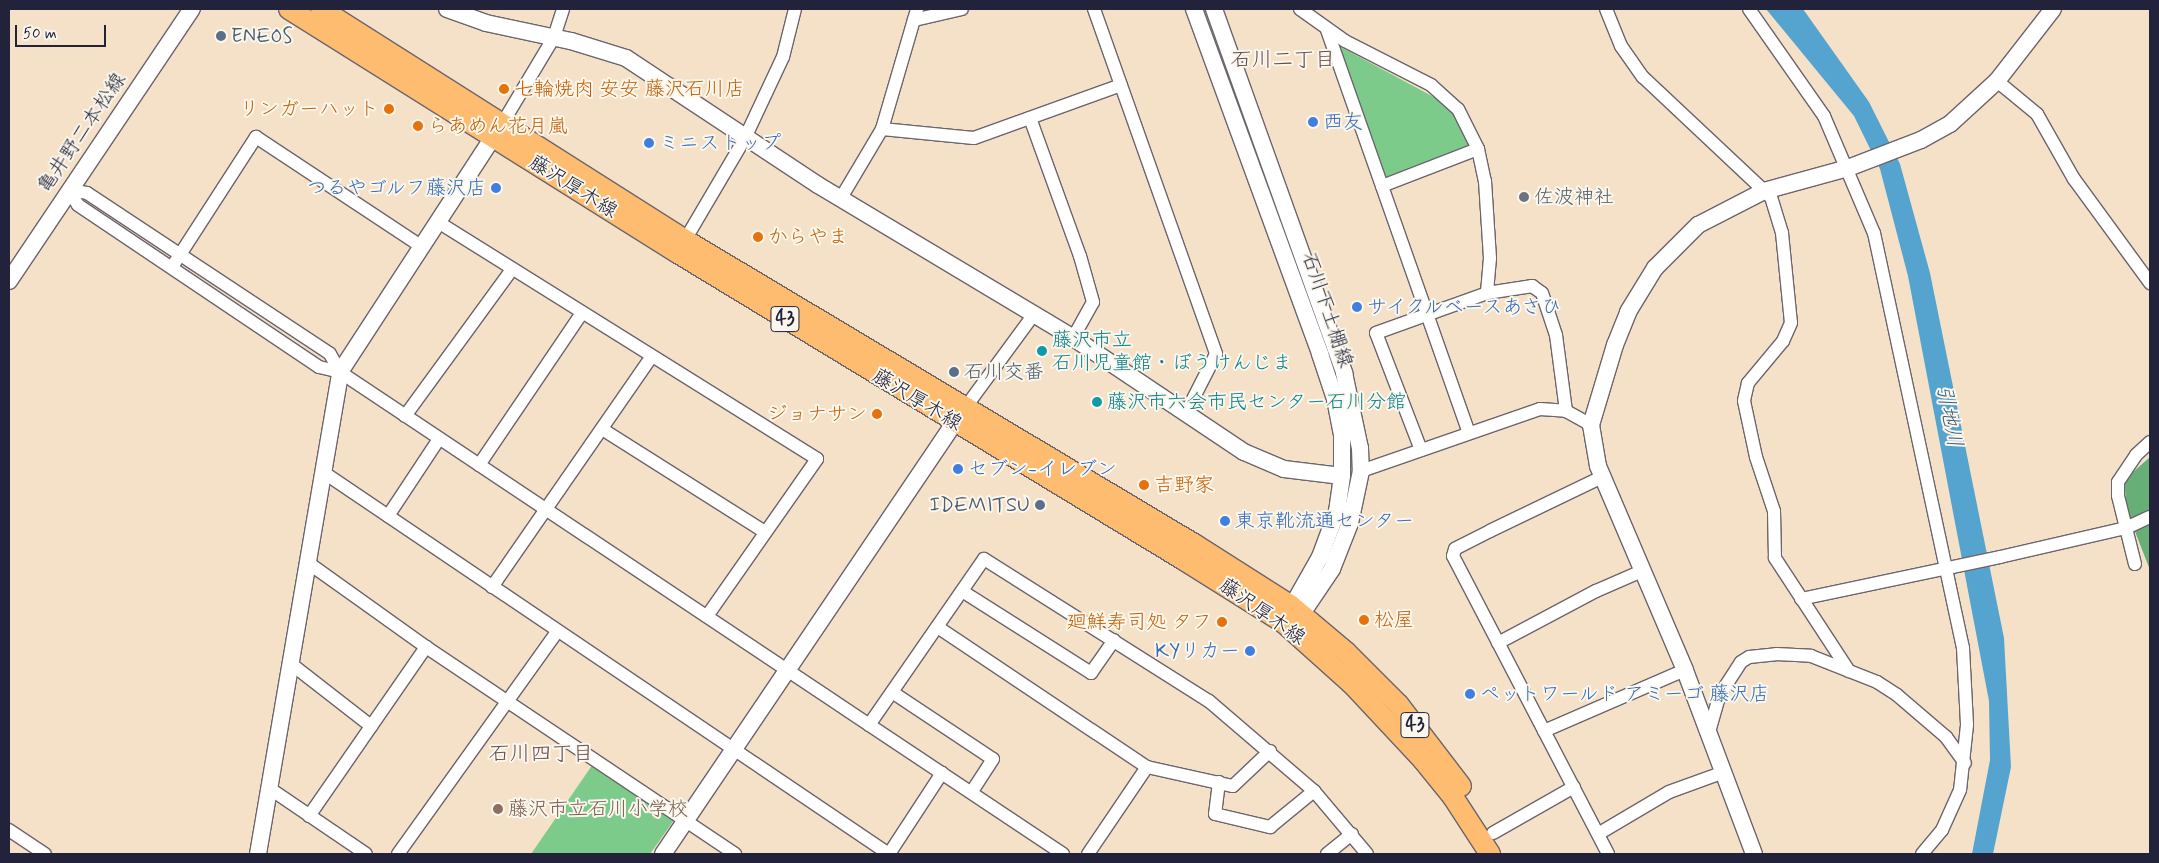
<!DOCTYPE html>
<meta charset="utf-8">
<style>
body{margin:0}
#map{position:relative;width:2159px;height:863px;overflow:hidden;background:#f5e1c8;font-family:Mynerve,"Klee One",sans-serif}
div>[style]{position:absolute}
.green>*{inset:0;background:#7dcb8b}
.forest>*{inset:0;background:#66af77}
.water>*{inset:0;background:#55a4cf}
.roads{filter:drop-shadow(1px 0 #6c656c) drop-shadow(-1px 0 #6c656c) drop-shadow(0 1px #6c656c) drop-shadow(0 -1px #6c656c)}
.minor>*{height:12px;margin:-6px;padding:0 6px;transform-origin:6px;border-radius:6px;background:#fff}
.tertiary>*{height:16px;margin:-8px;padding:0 8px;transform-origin:8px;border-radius:8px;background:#fff}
.primary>*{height:20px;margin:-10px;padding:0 10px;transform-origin:10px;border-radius:10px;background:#febc71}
.dots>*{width:14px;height:14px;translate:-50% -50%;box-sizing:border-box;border:2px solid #fbf7ec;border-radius:50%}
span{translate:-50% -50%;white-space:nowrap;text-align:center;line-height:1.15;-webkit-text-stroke:4px #fbf7ec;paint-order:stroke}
.shield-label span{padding:1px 4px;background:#fbf7ec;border:1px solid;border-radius:4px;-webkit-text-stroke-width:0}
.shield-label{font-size:19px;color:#22223b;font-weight:700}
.service-label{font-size:20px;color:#4e5e75}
.left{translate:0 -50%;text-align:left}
.right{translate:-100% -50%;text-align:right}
.food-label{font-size:20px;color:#c56008}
.shop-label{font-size:20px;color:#366cbe}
.street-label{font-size:20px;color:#22223b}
.worship-label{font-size:20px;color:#5b616d}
.culture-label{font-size:20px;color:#0d838f}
.education-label{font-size:20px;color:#785e54}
.neighbourhood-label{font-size:21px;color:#654c52}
.water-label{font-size:21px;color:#395c7e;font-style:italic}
.frame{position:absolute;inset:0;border:10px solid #22223b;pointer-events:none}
.scale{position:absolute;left:15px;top:25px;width:91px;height:22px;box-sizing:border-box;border:2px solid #22223b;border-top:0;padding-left:6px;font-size:15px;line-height:18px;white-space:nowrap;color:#22223b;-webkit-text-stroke:4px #fbf7ec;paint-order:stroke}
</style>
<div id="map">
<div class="green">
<div style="clip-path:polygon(1339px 46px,1443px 102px,1454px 113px,1469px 145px,1386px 177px)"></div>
<div style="clip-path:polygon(593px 764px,674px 820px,650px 854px,531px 854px)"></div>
</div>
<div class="forest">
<div style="clip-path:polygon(2150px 457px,2150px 570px,2127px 511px,2124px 480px)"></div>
</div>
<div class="water">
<div style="clip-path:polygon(1766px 9px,1803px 9px,1869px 102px,1900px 164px,1930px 273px,2004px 638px,2011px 767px,1993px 854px,1972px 854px,1990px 760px,1989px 701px,1908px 276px,1880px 169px,1854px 116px)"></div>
</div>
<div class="roads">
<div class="minor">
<div style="left:1094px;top:9px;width:366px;rotate:70.5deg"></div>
<div style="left:1216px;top:354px;width:66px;rotate:117deg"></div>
<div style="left:1300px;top:9px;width:55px;rotate:35.4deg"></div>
<div style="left:1345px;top:41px;width:97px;rotate:27.1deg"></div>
<div style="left:1431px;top:85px;width:36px;rotate:42deg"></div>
<div style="left:1458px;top:109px;width:45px;rotate:63.4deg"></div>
<div style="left:1478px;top:149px;width:33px;rotate:78deg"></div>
<div style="left:1485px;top:181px;width:77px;rotate:86.3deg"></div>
<div style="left:1490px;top:258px;width:35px;rotate:95deg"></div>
<div style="left:1606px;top:9px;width:40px;rotate:68deg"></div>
<div style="left:1621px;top:46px;width:38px;rotate:55deg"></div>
<div style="left:1643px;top:77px;width:175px;rotate:43.2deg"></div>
<div style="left:1771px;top:197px;width:38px;rotate:73deg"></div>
<div style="left:1782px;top:233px;width:90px;rotate:84.3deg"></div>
<div style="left:1791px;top:323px;width:20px;rotate:114deg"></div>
<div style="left:1783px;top:341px;width:55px;rotate:129.8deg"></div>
<div style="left:1748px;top:383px;width:18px;rotate:103deg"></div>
<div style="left:1744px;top:401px;width:57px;rotate:77.9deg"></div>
<div style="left:1756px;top:457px;width:57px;rotate:71.6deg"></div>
<div style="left:1774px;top:511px;width:47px;rotate:88.8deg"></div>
<div style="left:1775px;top:558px;width:135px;rotate:56.8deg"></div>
<div style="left:1749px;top:9px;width:131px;rotate:55deg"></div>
<div style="left:1824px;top:116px;width:127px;rotate:66.9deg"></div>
<div style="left:1874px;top:233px;width:424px;rotate:77.9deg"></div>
<div style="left:1963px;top:648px;width:77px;rotate:87deg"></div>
<div style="left:1967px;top:725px;width:65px;rotate:96.1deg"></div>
<div style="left:1960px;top:790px;width:44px;rotate:114.2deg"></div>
<div style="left:1942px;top:830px;width:31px;rotate:130deg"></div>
<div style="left:914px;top:20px;width:49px;rotate:-12.9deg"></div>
<div style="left:1327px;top:30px;width:427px;rotate:70.6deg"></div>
<div style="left:1997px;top:81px;width:52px;rotate:39.5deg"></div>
<div style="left:2037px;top:114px;width:75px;rotate:60.4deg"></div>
<div style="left:2074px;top:179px;width:129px;rotate:53.8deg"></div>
<div style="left:1030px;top:118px;width:147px;rotate:70.1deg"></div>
<div style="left:1080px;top:256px;width:48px;rotate:74.2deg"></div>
<div style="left:1093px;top:302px;width:41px;rotate:119.1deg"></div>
<div style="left:502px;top:124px;width:101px;rotate:-59.1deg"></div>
<div style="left:554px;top:37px;width:29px;rotate:-72deg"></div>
<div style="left:882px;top:129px;width:92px;rotate:5.6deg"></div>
<div style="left:974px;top:138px;width:156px;rotate:-19.8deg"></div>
<div style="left:1382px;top:186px;width:103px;rotate:-21.1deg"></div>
<div style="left:69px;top:190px;width:17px;rotate:59deg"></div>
<div style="left:78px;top:205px;width:290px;rotate:33.9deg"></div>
<div style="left:319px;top:367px;width:22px;rotate:13deg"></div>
<div style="left:340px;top:372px;width:869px;rotate:33.69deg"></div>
<div style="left:69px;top:190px;width:18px;rotate:9deg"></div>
<div style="left:87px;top:193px;width:291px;rotate:33.5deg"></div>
<div style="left:330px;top:354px;width:21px;rotate:61deg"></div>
<div style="left:841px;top:198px;width:80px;rotate:-59.3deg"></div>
<div style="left:882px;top:129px;width:125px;rotate:-73.7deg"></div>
<div style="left:438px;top:222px;width:447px;rotate:32deg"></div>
<div style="left:817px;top:459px;width:192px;rotate:125deg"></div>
<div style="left:685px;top:240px;width:118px;rotate:-59.5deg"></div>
<div style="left:745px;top:138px;width:89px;rotate:-64.9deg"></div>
<div style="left:783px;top:57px;width:49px;rotate:-76deg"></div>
<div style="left:172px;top:267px;width:155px;rotate:-57.1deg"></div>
<div style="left:256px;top:137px;width:199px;rotate:33.5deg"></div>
<div style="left:965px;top:408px;width:117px;rotate:-53.7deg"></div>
<div style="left:405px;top:416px;width:182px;rotate:-53.9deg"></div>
<div style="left:602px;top:429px;width:193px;rotate:32.3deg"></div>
<div style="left:1421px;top:450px;width:125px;rotate:-111deg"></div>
<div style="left:1376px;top:333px;width:118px;rotate:-19.8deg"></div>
<div style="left:1487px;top:293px;width:46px;rotate:-8.8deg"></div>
<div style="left:1532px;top:286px;width:12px;rotate:35deg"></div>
<div style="left:1542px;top:293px;width:44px;rotate:71.6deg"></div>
<div style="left:1556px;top:335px;width:77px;rotate:82.5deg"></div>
<div style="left:479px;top:465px;width:184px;rotate:-55.9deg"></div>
<div style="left:1361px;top:471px;width:189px;rotate:-19.1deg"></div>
<div style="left:1540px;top:409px;width:26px;rotate:4deg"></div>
<div style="left:1566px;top:411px;width:29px;rotate:29deg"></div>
<div style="left:323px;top:472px;width:683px;rotate:34.02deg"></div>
<div style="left:1602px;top:477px;width:124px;rotate:154.3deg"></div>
<div style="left:1490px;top:531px;width:39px;rotate:153deg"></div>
<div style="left:1455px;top:549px;width:7px;rotate:106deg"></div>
<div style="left:1453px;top:556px;width:336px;rotate:62.5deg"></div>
<div style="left:388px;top:516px;width:92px;rotate:-56.5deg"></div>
<div style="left:307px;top:562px;width:146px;rotate:35.5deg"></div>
<div style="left:426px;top:647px;width:372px;rotate:33.8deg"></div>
<div style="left:2135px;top:564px;width:70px;rotate:-104deg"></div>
<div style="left:2118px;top:496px;width:14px;rotate:-90deg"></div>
<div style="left:2118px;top:482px;width:32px;rotate:-56deg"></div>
<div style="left:2136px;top:455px;width:19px;rotate:-43deg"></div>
<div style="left:492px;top:587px;width:280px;rotate:-55.3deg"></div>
<div style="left:962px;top:591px;width:153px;rotate:32.4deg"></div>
<div style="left:1091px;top:673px;width:40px;rotate:-55.1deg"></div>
<div style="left:1801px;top:599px;width:203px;rotate:-11.9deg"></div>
<div style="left:2000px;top:557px;width:129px;rotate:-13deg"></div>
<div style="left:2126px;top:528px;width:26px;rotate:-25deg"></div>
<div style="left:939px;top:628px;width:250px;rotate:33.8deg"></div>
<div style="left:1147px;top:767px;width:88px;rotate:12.5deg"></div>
<div style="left:1233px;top:786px;width:51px;rotate:-43.4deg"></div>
<div style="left:1498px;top:643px;width:111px;rotate:-28deg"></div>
<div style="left:1596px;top:591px;width:52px;rotate:-23.6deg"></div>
<div style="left:290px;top:663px;width:103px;rotate:37.9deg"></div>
<div style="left:892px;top:692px;width:121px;rotate:33.6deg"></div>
<div style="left:993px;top:759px;width:40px;rotate:122.9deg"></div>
<div style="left:869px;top:725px;width:202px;rotate:-55.3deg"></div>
<div style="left:984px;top:559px;width:266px;rotate:32.3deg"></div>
<div style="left:1209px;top:701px;width:138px;rotate:40.6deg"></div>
<div style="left:1314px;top:791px;width:82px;rotate:49.9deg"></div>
<div style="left:1544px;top:731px;width:154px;rotate:-23.4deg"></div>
<div style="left:1709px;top:732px;width:37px;rotate:-74deg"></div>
<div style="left:1719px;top:696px;width:40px;rotate:-57.1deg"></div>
<div style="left:1741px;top:662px;width:9px;rotate:-32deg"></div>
<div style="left:1749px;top:657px;width:27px;rotate:-6deg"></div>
<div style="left:1776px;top:654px;width:35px;rotate:3deg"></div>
<div style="left:1811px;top:656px;width:71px;rotate:21.5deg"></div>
<div style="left:1877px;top:682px;width:24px;rotate:33deg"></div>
<div style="left:1897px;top:695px;width:65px;rotate:40.6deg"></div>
<div style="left:1946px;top:737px;width:32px;rotate:54deg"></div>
<div style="left:1219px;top:782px;width:32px;rotate:97deg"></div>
<div style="left:1215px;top:814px;width:57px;rotate:13.3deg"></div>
<div style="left:1270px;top:827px;width:57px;rotate:-39.3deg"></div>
<div style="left:269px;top:788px;width:117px;rotate:34.2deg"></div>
<div style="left:309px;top:816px;width:206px;rotate:-55.3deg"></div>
<div style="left:9px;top:830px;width:43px;rotate:33.7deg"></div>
<div style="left:1493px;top:833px;width:93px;rotate:-29.6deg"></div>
<div style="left:1598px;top:834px;width:82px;rotate:-30.6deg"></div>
<div style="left:1669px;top:792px;width:59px;rotate:-20deg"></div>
<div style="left:398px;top:854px;width:273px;rotate:-54.4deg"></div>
<div style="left:889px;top:854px;width:97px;rotate:-56.8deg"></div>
<div style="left:1088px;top:854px;width:105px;rotate:-55.9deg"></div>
<div style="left:1327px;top:854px;width:32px;rotate:-39deg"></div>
</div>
<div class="tertiary">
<div style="left:447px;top:9px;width:41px;rotate:19.7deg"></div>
<div style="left:486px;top:23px;width:87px;rotate:12deg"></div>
<div style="left:571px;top:41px;width:58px;rotate:17.2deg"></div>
<div style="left:626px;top:58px;width:230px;rotate:33.5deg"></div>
<div style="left:818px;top:185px;width:300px;rotate:30.9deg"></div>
<div style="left:1075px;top:339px;width:203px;rotate:33.8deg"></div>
<div style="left:1244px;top:452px;width:43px;rotate:23deg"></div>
<div style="left:1284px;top:469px;width:58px;rotate:6.9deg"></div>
<div style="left:1194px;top:9px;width:367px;rotate:69.9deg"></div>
<div style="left:1320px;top:354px;width:47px;rotate:71.6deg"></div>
<div style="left:1335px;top:399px;width:38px;rotate:79deg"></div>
<div style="left:1342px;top:436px;width:40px;rotate:90deg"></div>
<div style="left:1342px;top:476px;width:35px;rotate:98deg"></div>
<div style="left:1337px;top:511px;width:49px;rotate:110.3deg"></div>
<div style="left:1320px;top:557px;width:69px;rotate:119.5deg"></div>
<div style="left:1214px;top:9px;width:387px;rotate:70.3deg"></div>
<div style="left:1344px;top:373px;width:77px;rotate:78deg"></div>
<div style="left:1360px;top:448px;width:23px;rotate:88deg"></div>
<div style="left:1361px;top:471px;width:53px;rotate:101.9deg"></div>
<div style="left:1350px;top:523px;width:49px;rotate:111.4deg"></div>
<div style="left:1332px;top:569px;width:55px;rotate:124deg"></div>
<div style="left:1301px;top:615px;width:12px;rotate:156deg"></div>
<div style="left:9px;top:281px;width:328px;rotate:-56.1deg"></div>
<div style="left:258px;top:854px;width:489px;rotate:-80.3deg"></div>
<div style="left:340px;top:372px;width:291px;rotate:-56.9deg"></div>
<div style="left:663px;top:854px;width:532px;rotate:-55.95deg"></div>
<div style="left:1754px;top:854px;width:197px;rotate:-110.6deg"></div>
<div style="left:1685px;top:670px;width:222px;rotate:-113.1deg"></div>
<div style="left:1598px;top:466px;width:42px;rotate:-99.7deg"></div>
<div style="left:1591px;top:425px;width:84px;rotate:-73.3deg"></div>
<div style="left:1615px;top:345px;width:35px;rotate:-68deg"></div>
<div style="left:1628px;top:312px;width:52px;rotate:-58.5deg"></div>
<div style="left:1655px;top:268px;width:61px;rotate:-45deg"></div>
<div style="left:1698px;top:225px;width:74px;rotate:-27.3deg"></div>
<div style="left:1764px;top:191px;width:87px;rotate:-15.3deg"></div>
<div style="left:1848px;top:168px;width:78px;rotate:-21deg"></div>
<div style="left:1921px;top:140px;width:33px;rotate:-29deg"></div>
<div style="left:1950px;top:124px;width:64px;rotate:-42.5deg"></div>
<div style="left:1997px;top:81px;width:91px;rotate:-52.1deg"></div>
</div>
<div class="primary">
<div style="left:289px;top:9px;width:459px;rotate:32.1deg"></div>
<div style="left:678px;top:253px;width:592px;rotate:31.25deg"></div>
<div style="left:1184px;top:560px;width:118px;rotate:32.2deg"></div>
<div style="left:1284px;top:623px;width:91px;rotate:41.9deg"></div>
<div style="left:1352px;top:684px;width:104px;rotate:46.9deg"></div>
<div style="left:1423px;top:760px;width:48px;rotate:51deg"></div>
<div style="left:1453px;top:797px;width:68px;rotate:57deg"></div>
<div style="left:321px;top:9px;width:431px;rotate:32.4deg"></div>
<div style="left:685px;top:240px;width:593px;rotate:30.85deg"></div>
<div style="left:1194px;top:544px;width:114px;rotate:32.4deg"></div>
<div style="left:1290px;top:605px;width:73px;rotate:40deg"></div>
<div style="left:1346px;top:652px;width:75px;rotate:45deg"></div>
<div style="left:1399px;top:705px;width:102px;rotate:52.6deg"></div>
</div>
</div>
<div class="dots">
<div style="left:221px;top:36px;background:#5c6f8a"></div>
<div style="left:504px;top:89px;background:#e8710a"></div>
<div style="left:389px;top:109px;background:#e8710a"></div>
<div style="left:1313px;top:122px;background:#3f7fe0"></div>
<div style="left:418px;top:126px;background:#e8710a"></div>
<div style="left:649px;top:143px;background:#3f7fe0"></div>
<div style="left:496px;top:188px;background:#3f7fe0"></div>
<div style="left:1524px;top:197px;background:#6b7280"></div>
<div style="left:758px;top:237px;background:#e8710a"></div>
<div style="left:1357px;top:307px;background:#3f7fe0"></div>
<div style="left:1042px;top:351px;background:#0f9aa8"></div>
<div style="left:954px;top:372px;background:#5c6f8a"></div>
<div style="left:1097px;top:402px;background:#0f9aa8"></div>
<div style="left:877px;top:414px;background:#e8710a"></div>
<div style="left:958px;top:469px;background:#3f7fe0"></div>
<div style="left:1144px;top:485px;background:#e8710a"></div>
<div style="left:1040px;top:505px;background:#5c6f8a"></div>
<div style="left:1225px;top:521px;background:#3f7fe0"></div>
<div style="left:1364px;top:620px;background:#e8710a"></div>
<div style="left:1222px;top:622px;background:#e8710a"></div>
<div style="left:1250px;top:651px;background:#3f7fe0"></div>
<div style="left:1470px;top:694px;background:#3f7fe0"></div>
<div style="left:498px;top:809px;background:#8d6e63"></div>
</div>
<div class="shield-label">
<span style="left:785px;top:319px">43</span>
<span style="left:1415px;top:725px">43</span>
</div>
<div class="service-label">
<span class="left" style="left:231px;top:36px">ENEOS</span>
<span class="left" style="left:964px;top:372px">石川交番</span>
<span class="right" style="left:1030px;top:505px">IDEMITSU</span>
</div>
<div class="food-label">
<span class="left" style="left:514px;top:89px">七輪焼肉 安安 藤沢石川店</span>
<span class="right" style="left:379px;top:109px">リンガーハット</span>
<span class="left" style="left:428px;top:126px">らあめん花月嵐</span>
<span class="left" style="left:768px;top:237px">からやま</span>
<span class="right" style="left:867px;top:414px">ジョナサン</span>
<span class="left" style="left:1154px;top:485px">吉野家</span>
<span class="left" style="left:1374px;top:620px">松屋</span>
<span class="right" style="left:1212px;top:622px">廻鮮寿司処 タフ</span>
</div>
<div class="shop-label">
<span class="left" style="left:1323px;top:122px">西友</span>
<span class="left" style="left:659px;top:143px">ミニストップ</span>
<span class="right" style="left:486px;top:188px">つるやゴルフ藤沢店</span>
<span class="left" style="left:1367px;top:307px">サイクルベースあさひ</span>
<span class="left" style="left:968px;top:469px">セブン-イレブン</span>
<span class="left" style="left:1235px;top:521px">東京靴流通センター</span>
<span class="right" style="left:1240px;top:651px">KYリカー</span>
<span class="left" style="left:1480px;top:694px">ペットワールド アミーゴ 藤沢店</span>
</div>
<div class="street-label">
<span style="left:82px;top:133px;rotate:-56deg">亀井野二本松線</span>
<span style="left:573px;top:187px;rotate:32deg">藤沢厚木線</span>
<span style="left:1327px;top:310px;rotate:71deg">石川下土棚線</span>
<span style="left:917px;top:400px;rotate:31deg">藤沢厚木線</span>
<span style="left:1262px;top:612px;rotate:35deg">藤沢厚木線</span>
</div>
<div class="worship-label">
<span class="left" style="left:1534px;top:197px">佐波神社</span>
</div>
<div class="culture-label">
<span class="left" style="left:1052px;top:352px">藤沢市立<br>石川児童館・ぼうけんじま</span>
<span class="left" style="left:1107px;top:402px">藤沢市六会市民センター石川分館</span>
</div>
<div class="education-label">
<span class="left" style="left:508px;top:809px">藤沢市立石川小学校</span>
</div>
<div class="neighbourhood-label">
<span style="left:1283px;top:60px">石川二丁目</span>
<span style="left:541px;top:754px">石川四丁目</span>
</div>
<div class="water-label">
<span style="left:1949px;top:416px;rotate:79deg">引地川</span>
</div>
<div class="frame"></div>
<div class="scale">50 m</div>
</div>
